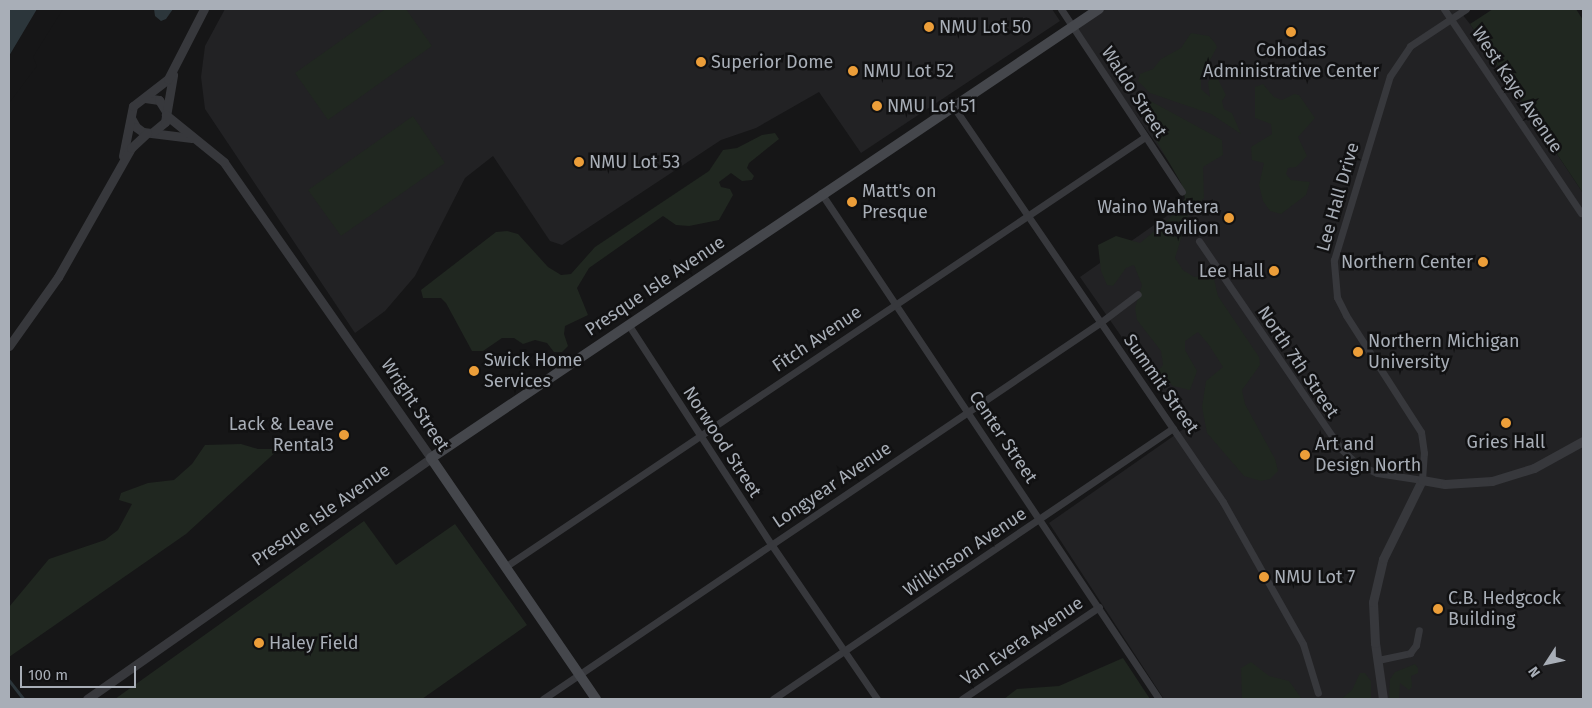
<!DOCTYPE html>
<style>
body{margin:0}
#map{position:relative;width:1592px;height:708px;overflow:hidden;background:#161617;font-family:"Fira Sans",sans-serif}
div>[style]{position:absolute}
.built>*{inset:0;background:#222224}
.green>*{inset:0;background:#202720}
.water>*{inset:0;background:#2c363b}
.pier>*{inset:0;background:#161617}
.stream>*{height:2.5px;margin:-1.25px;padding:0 1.25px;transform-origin:1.25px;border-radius:1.25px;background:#2c363b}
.minor>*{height:7px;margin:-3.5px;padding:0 3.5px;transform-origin:3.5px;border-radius:3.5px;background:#37383c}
.tertiary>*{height:9px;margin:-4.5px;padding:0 4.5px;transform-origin:4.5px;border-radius:4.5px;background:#37383c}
.secondary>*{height:10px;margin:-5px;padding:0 5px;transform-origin:5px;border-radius:5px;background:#45474c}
.dots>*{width:14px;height:14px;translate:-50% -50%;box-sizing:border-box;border:2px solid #111112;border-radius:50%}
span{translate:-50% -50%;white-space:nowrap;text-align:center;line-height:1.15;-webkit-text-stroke:5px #111112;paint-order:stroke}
.poi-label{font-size:18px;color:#a8aeb7}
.left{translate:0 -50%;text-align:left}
.right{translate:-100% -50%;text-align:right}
.street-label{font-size:18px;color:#a8aeb7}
.frame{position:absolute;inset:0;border:10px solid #a8aeb7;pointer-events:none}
.north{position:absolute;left:1522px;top:638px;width:50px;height:50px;-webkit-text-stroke:4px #111112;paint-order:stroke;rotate:235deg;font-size:14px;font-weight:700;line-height:20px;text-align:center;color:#a8aeb7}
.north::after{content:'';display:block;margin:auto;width:18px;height:22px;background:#a8aeb7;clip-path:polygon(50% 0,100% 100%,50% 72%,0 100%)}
.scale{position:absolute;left:20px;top:666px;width:116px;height:22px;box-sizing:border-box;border:2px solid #a8aeb7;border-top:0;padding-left:6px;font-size:15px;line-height:18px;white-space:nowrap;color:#a8aeb7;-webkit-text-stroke:4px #111112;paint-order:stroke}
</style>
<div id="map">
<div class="built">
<div style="clip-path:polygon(225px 9px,1052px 9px,1060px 21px,861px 153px,819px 92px,756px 128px,721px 140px,562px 245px,550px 241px,493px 156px,465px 178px,415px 276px,385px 311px,355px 333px,205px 109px,201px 77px,205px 46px)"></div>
<div style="clip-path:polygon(1099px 9px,1458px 9px,1470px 24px,1583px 193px,1583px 699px,1164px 699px,1049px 523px,1185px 428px,1080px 277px,1194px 197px,1073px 27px)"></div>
</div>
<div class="green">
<div style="clip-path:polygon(385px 9px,406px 9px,432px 46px,328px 120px,295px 73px)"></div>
<div style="clip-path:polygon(1493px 9px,1576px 9px,1583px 20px,1583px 193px,1470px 24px)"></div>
<div style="clip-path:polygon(1191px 33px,1209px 36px,1215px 43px,1217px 47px,1201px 77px,1201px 89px,1210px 97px,1208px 82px,1215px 73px,1226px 95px,1222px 101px,1224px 109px,1232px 113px,1241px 134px,1211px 114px,1150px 93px,1138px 81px,1140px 74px,1153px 69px,1161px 59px,1181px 48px)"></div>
<div style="clip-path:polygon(1263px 84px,1274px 97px,1282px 100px,1294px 94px,1299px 95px,1315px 118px,1298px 137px,1307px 156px,1296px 167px,1288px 168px,1286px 174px,1291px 180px,1310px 182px,1306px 195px,1281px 214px,1270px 211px,1263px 201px,1259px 185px,1264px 163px,1252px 160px,1251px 147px,1272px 134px,1271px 124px,1255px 118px,1255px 87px)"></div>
<div style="clip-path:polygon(1145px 98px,1222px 140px,1223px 155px,1203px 167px,1204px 198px,1188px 216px,1175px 258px,1183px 270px,1194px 277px,1213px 275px,1218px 296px,1259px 357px,1260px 365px,1242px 390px,1245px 404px,1275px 459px,1278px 471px,1270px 479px,1261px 481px,1244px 476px,1207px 433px,1202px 407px,1206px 381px,1223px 367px,1209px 345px,1198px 332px,1185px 341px,1185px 350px,1197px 371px,1190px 390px,1173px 386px,1158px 371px,1163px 365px,1161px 351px,1137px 320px,1135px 308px,1142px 285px,1134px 265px,1126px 268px,1113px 286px,1107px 285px,1101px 271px,1098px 245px,1116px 236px,1140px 243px,1169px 219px,1185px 198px,1181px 183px,1138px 109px)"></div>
<div style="clip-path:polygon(413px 116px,445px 163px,341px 236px,308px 190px)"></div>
<div style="clip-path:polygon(775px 133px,779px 139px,749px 163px,747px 168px,754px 176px,752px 180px,742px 181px,731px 173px,719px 182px,721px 187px,730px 189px,733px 195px,719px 220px,689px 226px,676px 225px,663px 216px,589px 268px,577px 288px,588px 315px,565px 326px,564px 334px,568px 346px,562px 352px,554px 352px,547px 343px,535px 340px,523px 344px,514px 338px,502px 338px,483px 351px,472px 351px,446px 303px,441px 298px,423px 298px,421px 290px,496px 232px,507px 231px,518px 234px,548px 267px,561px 275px,571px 274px,595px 247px,709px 171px,723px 150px,737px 148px,762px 135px)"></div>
<div style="clip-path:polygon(241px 444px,258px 449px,279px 449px,186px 534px,9px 657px,9px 607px,49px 559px,105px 540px,118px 530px,132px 504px,119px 500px,121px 493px,148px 483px,174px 480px,192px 464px,205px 445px)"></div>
<div style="clip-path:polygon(364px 521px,396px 565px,455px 524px,527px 625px,422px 699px,115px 699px)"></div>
<div style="clip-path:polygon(1123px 658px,1150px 699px,1004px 699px,1017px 689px,1059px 686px)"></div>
<div style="clip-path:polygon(1251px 662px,1269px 676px,1289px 681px,1302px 699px,1242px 699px,1241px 668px)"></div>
<div style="clip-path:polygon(1415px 664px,1418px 668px,1418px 673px,1411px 676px,1412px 687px,1409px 690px,1400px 683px,1399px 699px,1389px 699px,1390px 679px,1395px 672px)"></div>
<div style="clip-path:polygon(1360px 673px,1365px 673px,1371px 681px,1371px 699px,1341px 699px,1352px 690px)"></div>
</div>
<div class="water">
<div style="clip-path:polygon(9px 9px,61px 9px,31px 56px,9px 101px)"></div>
<div style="clip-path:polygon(154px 9px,173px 9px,166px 19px,161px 21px,155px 16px)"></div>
</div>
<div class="pier">
<div style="clip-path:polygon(37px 9px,63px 9px,33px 57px,37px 66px,9px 103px,9px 56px)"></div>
</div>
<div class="stream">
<div style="left:9px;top:680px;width:24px;rotate:52deg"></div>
</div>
<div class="minor">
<div style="left:1061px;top:9px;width:219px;rotate:56.5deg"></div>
<div style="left:1444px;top:9px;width:246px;rotate:56.1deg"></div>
<div style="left:953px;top:106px;width:479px;rotate:55.7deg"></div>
<div style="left:1223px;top:502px;width:163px;rotate:60.6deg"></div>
<div style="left:1303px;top:644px;width:51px;rotate:73deg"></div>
<div style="left:821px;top:193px;width:609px;rotate:56.26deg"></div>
<div style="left:1199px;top:241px;width:250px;rotate:55.7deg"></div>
<div style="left:1340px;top:448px;width:23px;rotate:43deg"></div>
<div style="left:1357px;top:464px;width:22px;rotate:24deg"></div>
<div style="left:1377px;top:473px;width:46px;rotate:8.8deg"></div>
<div style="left:1422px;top:480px;width:27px;rotate:-86deg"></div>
<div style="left:1424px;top:453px;width:21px;rotate:-98deg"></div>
<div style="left:1421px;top:432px;width:139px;rotate:-122.7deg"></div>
<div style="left:1346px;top:315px;width:20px;rotate:-117deg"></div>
<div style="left:1337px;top:297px;width:37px;rotate:-95deg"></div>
<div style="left:1334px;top:260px;width:192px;rotate:-73.1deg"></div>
<div style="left:1390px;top:76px;width:36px;rotate:-56deg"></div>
<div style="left:1410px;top:46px;width:67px;rotate:-33.5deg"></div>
<div style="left:628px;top:324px;width:262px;rotate:57deg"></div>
<div style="left:771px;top:544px;width:188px;rotate:55.6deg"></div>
<div style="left:505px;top:567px;width:771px;rotate:-33.9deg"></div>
<div style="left:1378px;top:660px;width:33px;rotate:-12deg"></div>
<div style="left:1410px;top:653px;width:10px;rotate:-53deg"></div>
<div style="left:1416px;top:645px;width:15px;rotate:-79deg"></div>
<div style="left:543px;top:699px;width:673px;rotate:-34.04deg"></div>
<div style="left:1101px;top:322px;width:46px;rotate:-37.1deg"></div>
<div style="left:773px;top:699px;width:483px;rotate:-34.1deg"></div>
<div style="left:962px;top:699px;width:165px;rotate:-33.9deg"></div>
</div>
<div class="tertiary">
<div style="left:145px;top:98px;width:14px;rotate:8deg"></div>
<div style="left:159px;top:100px;width:13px;rotate:58deg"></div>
<div style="left:131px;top:118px;width:10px;rotate:61deg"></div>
<div style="left:136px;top:127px;width:9px;rotate:36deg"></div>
<div style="left:143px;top:132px;width:49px;rotate:7deg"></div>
<div style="left:153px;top:132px;width:16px;rotate:-40deg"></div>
<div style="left:165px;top:122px;width:48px;rotate:-80.3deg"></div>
<div style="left:123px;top:156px;width:51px;rotate:-78.7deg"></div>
<div style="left:133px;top:106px;width:44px;rotate:-37.6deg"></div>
<div style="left:168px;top:79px;width:79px;rotate:-62.8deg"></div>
<div style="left:9px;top:346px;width:85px;rotate:-54.6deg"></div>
<div style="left:58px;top:277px;width:148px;rotate:-60.5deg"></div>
<div style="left:131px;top:148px;width:22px;rotate:-43deg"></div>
<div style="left:87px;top:699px;width:420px;rotate:-35deg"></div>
<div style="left:431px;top:458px;width:361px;rotate:-125deg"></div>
<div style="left:224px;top:162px;width:75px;rotate:-141deg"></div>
<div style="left:1383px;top:699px;width:57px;rotate:-98.1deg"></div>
<div style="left:1375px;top:643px;width:41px;rotate:-92.8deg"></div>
<div style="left:1373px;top:602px;width:44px;rotate:-76.9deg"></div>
<div style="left:1383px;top:559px;width:88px;rotate:-63.7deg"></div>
<div style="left:1422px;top:480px;width:23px;rotate:10deg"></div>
<div style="left:1445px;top:484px;width:47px;rotate:-3.7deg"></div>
<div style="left:1492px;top:481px;width:44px;rotate:-17.2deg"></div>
<div style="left:1534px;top:468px;width:56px;rotate:-28.9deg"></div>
</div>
<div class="secondary">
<div style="left:596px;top:699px;width:292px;rotate:-124.4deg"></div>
<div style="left:431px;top:458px;width:805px;rotate:-33.91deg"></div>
</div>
<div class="dots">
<div style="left:929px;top:27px;background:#ec9e39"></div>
<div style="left:1291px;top:32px;background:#ec9e39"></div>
<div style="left:701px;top:62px;background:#ec9e39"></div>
<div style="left:853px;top:71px;background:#ec9e39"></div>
<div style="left:877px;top:106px;background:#ec9e39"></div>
<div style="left:579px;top:162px;background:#ec9e39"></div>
<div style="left:852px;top:202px;background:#ec9e39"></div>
<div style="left:1229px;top:218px;background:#ec9e39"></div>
<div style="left:1483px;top:262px;background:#ec9e39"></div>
<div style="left:1274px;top:271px;background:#ec9e39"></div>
<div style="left:1358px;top:352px;background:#ec9e39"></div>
<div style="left:474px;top:371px;background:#ec9e39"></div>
<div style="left:1506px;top:423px;background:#ec9e39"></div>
<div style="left:344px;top:435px;background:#ec9e39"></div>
<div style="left:1305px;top:455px;background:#ec9e39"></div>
<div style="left:1264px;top:577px;background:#ec9e39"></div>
<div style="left:1438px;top:609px;background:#ec9e39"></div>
<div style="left:259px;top:643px;background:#ec9e39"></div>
</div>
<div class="poi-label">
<span class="left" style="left:939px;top:27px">NMU Lot 50</span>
<span style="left:1291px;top:61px">Cohodas<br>Administrative Center</span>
<span class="left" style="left:711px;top:62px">Superior Dome</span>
<span class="left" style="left:863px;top:71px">NMU Lot 52</span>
<span class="left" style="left:887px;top:106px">NMU Lot 51</span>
<span class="left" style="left:589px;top:162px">NMU Lot 53</span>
<span class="left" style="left:862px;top:202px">Matt's on<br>Presque</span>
<span class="right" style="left:1219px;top:218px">Waino Wahtera<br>Pavilion</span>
<span class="right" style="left:1473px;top:262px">Northern Center</span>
<span class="right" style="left:1264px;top:271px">Lee Hall</span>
<span class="left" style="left:1368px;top:352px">Northern Michigan<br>University</span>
<span class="left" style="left:484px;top:371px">Swick Home<br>Services</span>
<span class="right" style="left:334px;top:435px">Lack &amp; Leave<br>Rental3</span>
<span style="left:1506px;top:442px">Gries Hall</span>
<span class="left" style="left:1315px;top:455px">Art and<br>Design North</span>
<span class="left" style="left:1274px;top:577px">NMU Lot 7</span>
<span class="left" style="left:1448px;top:609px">C.B. Hedgcock<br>Building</span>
<span class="left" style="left:269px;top:643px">Haley Field</span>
</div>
<div class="street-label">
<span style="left:1517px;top:90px;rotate:56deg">West Kaye Avenue</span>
<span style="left:1134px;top:92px;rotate:57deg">Waldo Street</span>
<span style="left:1338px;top:197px;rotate:-74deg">Lee Hall Drive</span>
<span style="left:655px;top:286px;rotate:-34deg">Presque Isle Avenue</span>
<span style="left:817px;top:339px;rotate:-34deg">Fitch Avenue</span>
<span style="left:1298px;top:362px;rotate:56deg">North 7th Street</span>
<span style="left:1161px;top:384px;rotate:55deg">Summit Street</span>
<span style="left:415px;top:405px;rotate:56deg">Wright Street</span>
<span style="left:1003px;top:437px;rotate:56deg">Center Street</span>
<span style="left:722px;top:442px;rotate:57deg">Norwood Street</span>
<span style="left:832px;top:485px;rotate:-34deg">Longyear Avenue</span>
<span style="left:321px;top:515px;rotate:-35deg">Presque Isle Avenue</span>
<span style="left:965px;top:552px;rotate:-34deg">Wilkinson Avenue</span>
<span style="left:1022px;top:641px;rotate:-34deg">Van Evera Avenue</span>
</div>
<div class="frame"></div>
<div class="north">N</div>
<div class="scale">100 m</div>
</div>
